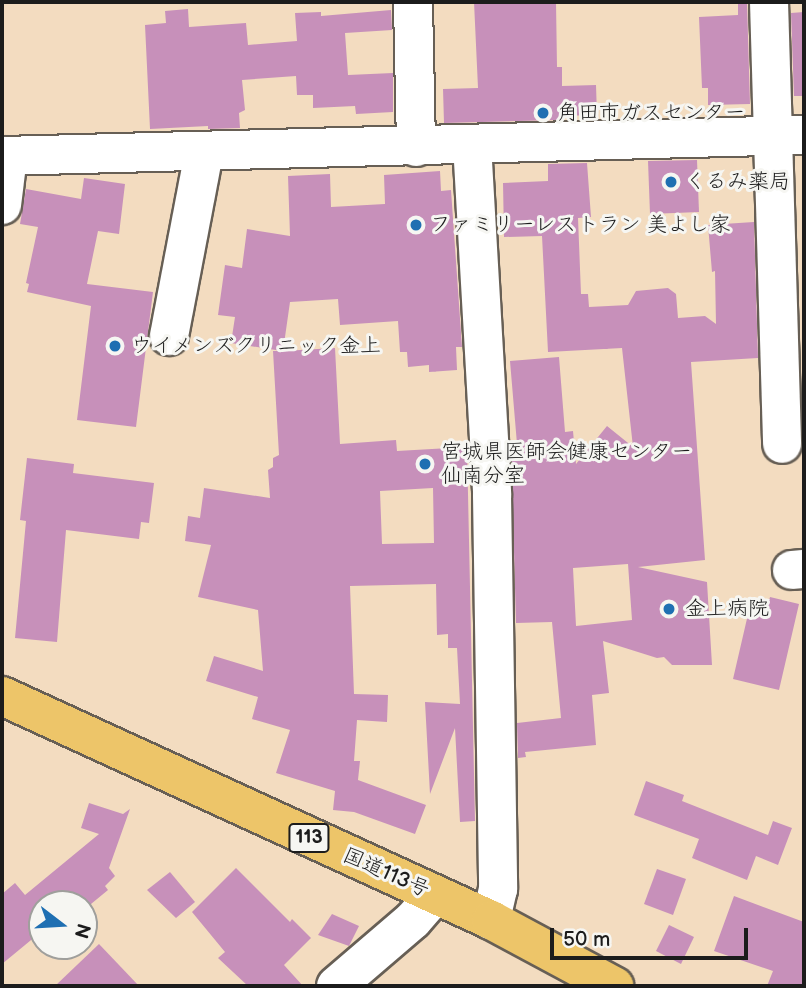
<!DOCTYPE html>
<meta charset="utf-8">
<style>
body{margin:0}
#map{position:relative;width:806px;height:988px;overflow:hidden;background:#f3dcc0;font-family:"Balsamiq Sans","Klee One",sans-serif}
div>[style]{position:absolute}
.building>*{inset:0;background:#c790ba}
.roads{filter:drop-shadow(2px 0 #675f55) drop-shadow(-2px 0 #675f55) drop-shadow(0 2px #675f55) drop-shadow(0 -2px #675f55)}
.minor>*{height:38px;margin:-19px;padding:0 19px;transform-origin:19px;border-radius:19px;background:#fff}
.highway>*{height:38px;margin:-19px;padding:0 19px;transform-origin:19px;border-radius:19px;background:#edc569}
.dots>*{width:19px;height:19px;translate:-50% -50%;box-sizing:border-box;border:4px solid #f6f6f2;border-radius:50%}
span{translate:-50% -50%;white-space:nowrap;text-align:center;line-height:1.15;-webkit-text-stroke:6px #f6f6f2;paint-order:stroke}
.shield-label span{padding:2px 5px;background:#f6f6f2;border:2px solid;border-radius:5px;-webkit-text-stroke-width:0}
.shield-label{font-size:19px;color:#1c1c1c;font-weight:700}
.poi-label{font-size:21px;color:#1c1c1c}
.left{translate:0 -50%;text-align:left}
.street-label{font-size:21px;color:#1c1c1c}
.frame{position:absolute;inset:0;border:4px solid #1c1c1c;pointer-events:none}
.north{position:absolute;left:28px;top:890px;width:70px;height:70px;box-sizing:border-box;background:#f6f6f2;border:2px solid #9f9f9c;border-radius:50%;rotate:107deg;font-size:19px;font-weight:700;line-height:28px;text-align:center;color:#1c1c1c}
.north::after{content:'';display:block;margin:auto;width:24px;height:32px;background:#1f6fb2;clip-path:polygon(50% 0,100% 100%,50% 72%,0 100%)}
.scale{position:absolute;left:550px;top:928px;width:198px;height:32px;box-sizing:border-box;border:4px solid #1c1c1c;border-top:0;padding-left:9px;font-size:21px;line-height:24px;white-space:nowrap;color:#1c1c1c;-webkit-text-stroke:5px #f6f6f2;paint-order:stroke}
</style>
<div id="map">
<div class="building">
<div style="clip-path:polygon(474px 2px,556px 2px,557px 67px,562px 67px,562px 86px,596px 85px,597px 115px,559px 116px,559px 120px,444px 123px,443px 89px,478px 88px)"></div>
<div style="clip-path:polygon(738px 2px,747px 2px,750px 104px,708px 105px,708px 88px,702px 88px,699px 17px,738px 15px)"></div>
<div style="clip-path:polygon(188px 9px,189px 27px,246px 23px,248px 45px,297px 41px,295px 13px,321px 12px,321px 16px,391px 10px,392px 30px,345px 33px,348px 75px,393px 73px,393px 112px,356px 114px,355px 106px,313px 108px,313px 95px,297px 95px,296px 76px,242px 80px,245px 110px,239px 113px,240px 128px,208px 129px,208px 126px,150px 129px,145px 25px,166px 23px,165px 11px)"></div>
<div style="clip-path:polygon(804px 12px,804px 96px,794px 96px,791px 13px)"></div>
<div style="clip-path:polygon(697px 160px,699px 212px,650px 214px,648px 161px)"></div>
<div style="clip-path:polygon(evenodd,587px 163px,591px 217px,578px 218px,581px 294px,588px 294px,589px 307px,628px 305px,636px 291px,668px 288px,676px 294px,678px 318px,705px 316px,716px 324px,715px 271px,712px 272px,708px 225px,754px 222px,758px 358px,691px 362px,705px 560px,638px 567px,707px 582px,712px 665px,672px 665px,664px 657px,657px 658px,603px 641px,609px 693px,592px 695px,596px 745px,525px 752px,526px 757px,518px 758px,517px 723px,561px 718px,552px 622px,516px 623px,511px 444px,517px 444px,510px 361px,559px 357px,565px 432px,573px 431px,576px 464px,607px 426px,633px 447px,622px 348px,548px 352px,542px 236px,504px 237px,503px 183px,548px 181px,548px 164px,587px 163px,628px 564px,632px 620px,576px 626px,573px 568px,628px 564px)"></div>
<div style="clip-path:polygon(evenodd,440px 171px,441px 191px,451px 190px,462px 347px,456px 347px,457px 370px,429px 372px,429px 365px,408px 367px,407px 352px,400px 352px,398px 321px,340px 325px,338px 299px,290px 302px,283px 351px,335px 348px,340px 444px,396px 440px,397px 451px,467px 447px,475px 821px,460px 822px,455px 728px,430px 794px,425px 702px,460px 704px,457px 648px,448px 648px,448px 634px,437px 635px,436px 584px,350px 586px,354px 694px,388px 695px,387px 722px,357px 720px,354px 761px,360px 761px,358px 780px,426px 805px,415px 834px,354px 812px,333px 810px,335px 791px,276px 773px,290px 730px,252px 719px,258px 697px,206px 681px,214px 656px,263px 671px,258px 610px,198px 597px,211px 545px,185px 541px,188px 516px,200px 518px,204px 488px,270px 498px,268px 470px,273px 467px,273px 458px,279px 455px,273px 351px,282px 351px,231px 343px,235px 317px,218px 315px,225px 265px,242px 268px,247px 229px,290px 236px,288px 176px,330px 174px,331px 207px,385px 204px,384px 175px,440px 171px,433px 488px,434px 543px,382px 544px,380px 491px,433px 488px)"></div>
<div style="clip-path:polygon(84px 178px,125px 184px,119px 234px,98px 231px,87px 284px,153px 292px,136px 427px,77px 420px,91px 306px,27px 292px,29px 284px,26px 283px,38px 227px,20px 224px,26px 189px,81px 199px)"></div>
<div style="clip-path:polygon(27px 458px,74px 464px,73px 473px,154px 483px,149px 523px,141px 522px,139px 539px,66px 530px,57px 642px,15px 638px,26px 521px,20px 520px)"></div>
<div style="clip-path:polygon(770px 597px,799px 604px,779px 690px,733px 679px,749px 610px,765px 614px)"></div>
<div style="clip-path:polygon(646px 781px,684px 795px,682px 801px,768px 835px,773px 821px,792px 828px,778px 865px,756px 856px,747px 880px,692px 858px,699px 839px,634px 815px)"></div>
<div style="clip-path:polygon(89px 803px,123px 814px,130px 809px,109px 868px,115px 876px,105px 886px,108px 890px,91px 904px,42px 904px,42px 931px,2px 964px,2px 894px,15px 883px,25px 895px,99px 834px,81px 828px)"></div>
<div style="clip-path:polygon(236px 868px,290px 922px,292px 919px,311px 938px,284px 965px,303px 986px,248px 986px,218px 958px,225px 952px,192px 912px)"></div>
<div style="clip-path:polygon(657px 869px,686px 879px,673px 915px,644px 904px)"></div>
<div style="clip-path:polygon(170px 872px,195px 902px,176px 918px,147px 890px)"></div>
<div style="clip-path:polygon(734px 896px,804px 922px,804px 986px,767px 986px,773px 971px,714px 951px)"></div>
<div style="clip-path:polygon(332px 914px,359px 926px,349px 946px,318px 935px)"></div>
<div style="clip-path:polygon(669px 925px,694px 937px,681px 964px,656px 951px)"></div>
<div style="clip-path:polygon(99px 944px,139px 986px,55px 986px)"></div>
</div>
<div class="roads">
<div class="minor">
<div style="left:413px;top:2px;width:145px;rotate:88.8deg"></div>
<div style="left:769px;top:2px;width:442px;rotate:88.3deg"></div>
<div style="left:472px;top:144px;width:352px;rotate:86.7deg"></div>
<div style="left:492px;top:495px;width:394px;rotate:89.1deg"></div>
<div style="left:498px;top:889px;width:32px;rotate:103deg"></div>
<div style="left:2px;top:156px;width:802px;rotate:-1.5deg"></div>
<div style="left:2px;top:205px;width:49px;rotate:-83deg"></div>
<div style="left:169px;top:336px;width:187px;rotate:-79.2deg"></div>
<div style="left:792px;top:570px;width:12px;rotate:-5deg"></div>
<div style="left:336px;top:986px;width:101px;rotate:-40.6deg"></div>
<div style="left:413px;top:920px;width:33px;rotate:-49deg"></div>
</div>
<div class="highway">
<div style="left:2px;top:696px;width:538px;rotate:24.61deg"></div>
<div style="left:491px;top:920px;width:140px;rotate:28.2deg"></div>
</div>
</div>
<div class="dots">
<div style="left:543px;top:113px;background:#1f6fb2"></div>
<div style="left:671px;top:182px;background:#1f6fb2"></div>
<div style="left:416px;top:225px;background:#1f6fb2"></div>
<div style="left:115px;top:346px;background:#1f6fb2"></div>
<div style="left:425px;top:464px;background:#1f6fb2"></div>
<div style="left:669px;top:609px;background:#1f6fb2"></div>
</div>
<div class="shield-label">
<span style="left:309px;top:838px">113</span>
</div>
<div class="poi-label">
<span class="left" style="left:557px;top:113px">角田市ガスセンター</span>
<span class="left" style="left:685px;top:182px">くるみ薬局</span>
<span class="left" style="left:430px;top:225px">ファミリーレストラン 美よし家</span>
<span class="left" style="left:131px;top:346px">ウイメンズクリニック金上</span>
<span class="left" style="left:441px;top:464px">宮城県医師会健康センター<br>仙南分室</span>
<span class="left" style="left:685px;top:609px">金上病院</span>
</div>
<div class="street-label">
<span style="left:386px;top:873px;rotate:24deg">国道113号</span>
</div>
<div class="frame"></div>
<div class="north">N</div>
<div class="scale">50 m</div>
</div>
